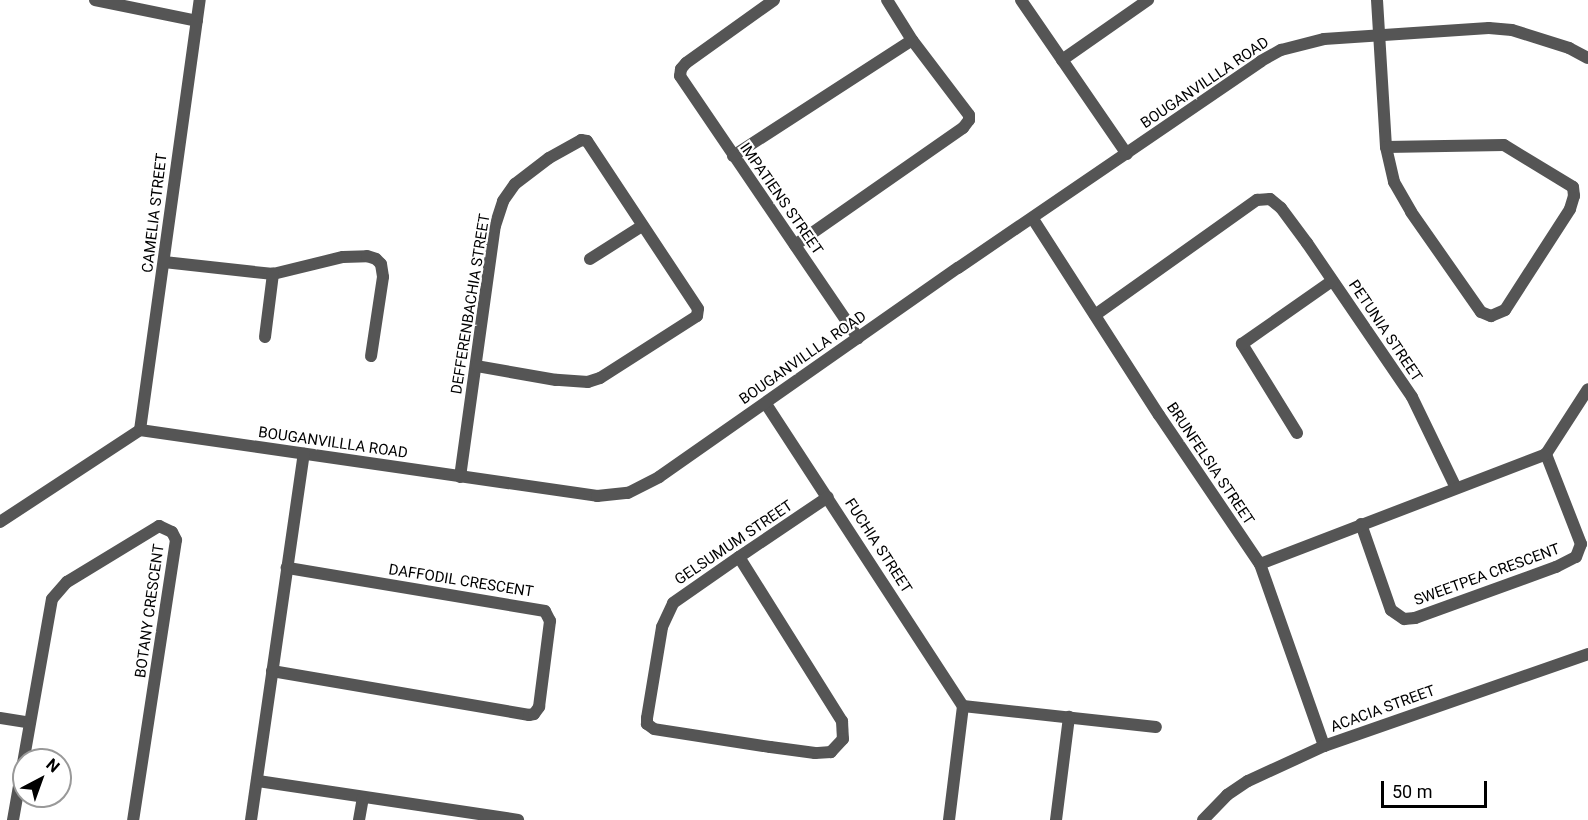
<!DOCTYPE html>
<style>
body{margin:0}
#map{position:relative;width:1588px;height:820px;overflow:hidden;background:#fff;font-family:Roboto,sans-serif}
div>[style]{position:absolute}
.minor>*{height:12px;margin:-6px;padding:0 6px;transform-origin:6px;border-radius:6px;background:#555}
.tertiary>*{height:12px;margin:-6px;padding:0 6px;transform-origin:6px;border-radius:6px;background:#555}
span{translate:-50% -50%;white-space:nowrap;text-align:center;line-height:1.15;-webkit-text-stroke:4.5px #fff;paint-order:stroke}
.street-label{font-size:15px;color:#000}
.north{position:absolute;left:12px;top:748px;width:60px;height:60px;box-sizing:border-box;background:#fff;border:2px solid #999;border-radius:50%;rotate:41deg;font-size:16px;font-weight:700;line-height:24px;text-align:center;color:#000}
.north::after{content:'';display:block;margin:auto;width:21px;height:27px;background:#000;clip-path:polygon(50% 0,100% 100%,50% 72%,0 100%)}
.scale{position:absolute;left:1381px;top:781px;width:106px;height:27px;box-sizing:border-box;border:3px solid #000;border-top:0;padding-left:8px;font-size:18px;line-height:21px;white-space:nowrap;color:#000;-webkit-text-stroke:4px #fff;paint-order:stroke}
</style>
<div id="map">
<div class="minor">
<div style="left:95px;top:0;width:104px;rotate:11.6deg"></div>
<div style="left:774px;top:0;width:108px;rotate:144.4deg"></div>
<div style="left:686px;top:63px;width:8px;rotate:130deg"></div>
<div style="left:681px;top:69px;width:7px;rotate:98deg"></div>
<div style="left:680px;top:76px;width:317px;rotate:55.8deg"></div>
<div style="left:1021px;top:0;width:187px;rotate:55.5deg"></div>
<div style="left:1377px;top:0;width:147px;rotate:86.5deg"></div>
<div style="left:1386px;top:147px;width:36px;rotate:77deg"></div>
<div style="left:1394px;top:182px;width:34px;rotate:60deg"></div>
<div style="left:1411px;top:212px;width:122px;rotate:55deg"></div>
<div style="left:1481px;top:312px;width:11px;rotate:22deg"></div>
<div style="left:1491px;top:316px;width:15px;rotate:-23deg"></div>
<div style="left:1505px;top:310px;width:120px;rotate:-57.2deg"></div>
<div style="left:1570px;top:209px;width:14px;rotate:-73deg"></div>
<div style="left:1574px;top:196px;width:9px;rotate:-96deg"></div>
<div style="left:1573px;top:187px;width:81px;rotate:-148.7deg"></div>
<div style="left:1504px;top:145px;width:118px;rotate:179deg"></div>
<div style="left:1062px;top:60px;width:105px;rotate:-34.9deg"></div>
<div style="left:733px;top:156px;width:213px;rotate:-32.9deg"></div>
<div style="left:1033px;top:219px;width:233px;rotate:57.3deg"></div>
<div style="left:1159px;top:415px;width:180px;rotate:55.9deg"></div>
<div style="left:1260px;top:564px;width:193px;rotate:70.6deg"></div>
<div style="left:795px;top:245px;width:205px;rotate:-34.9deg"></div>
<div style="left:963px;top:128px;width:10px;rotate:-53deg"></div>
<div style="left:969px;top:120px;width:5px;rotate:-90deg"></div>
<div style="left:969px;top:115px;width:94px;rotate:-127.2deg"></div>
<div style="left:912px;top:40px;width:47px;rotate:-122deg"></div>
<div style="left:590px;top:259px;width:62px;rotate:-32.4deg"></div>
<div style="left:164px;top:262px;width:110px;rotate:6.3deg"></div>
<div style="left:273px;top:274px;width:72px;rotate:-13.7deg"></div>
<div style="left:343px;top:257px;width:24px;rotate:-2deg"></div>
<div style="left:367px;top:256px;width:9px;rotate:18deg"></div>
<div style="left:376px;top:259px;width:7px;rotate:45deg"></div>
<div style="left:381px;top:264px;width:13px;rotate:81deg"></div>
<div style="left:383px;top:277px;width:80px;rotate:98.6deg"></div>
<div style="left:1095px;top:315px;width:199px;rotate:-35.4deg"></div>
<div style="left:1257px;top:200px;width:13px;rotate:-4deg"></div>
<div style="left:1270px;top:199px;width:14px;rotate:39deg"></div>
<div style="left:1281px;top:208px;width:44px;rotate:53.4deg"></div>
<div style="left:1307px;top:243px;width:186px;rotate:55.7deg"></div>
<div style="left:1412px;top:397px;width:101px;rotate:64.2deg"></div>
<div style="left:265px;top:337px;width:64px;rotate:-82.8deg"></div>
<div style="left:766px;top:404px;width:361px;rotate:56.9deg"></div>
<div style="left:140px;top:430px;width:434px;rotate:-82.1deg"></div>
<div style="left:1297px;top:433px;width:105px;rotate:-121.7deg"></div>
<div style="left:1242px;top:344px;width:110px;rotate:-35deg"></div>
<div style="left:1546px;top:454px;width:77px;rotate:-57.1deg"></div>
<div style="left:460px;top:477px;width:253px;rotate:-82.1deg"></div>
<div style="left:495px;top:226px;width:26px;rotate:-72deg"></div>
<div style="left:503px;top:201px;width:21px;rotate:-55deg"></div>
<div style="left:515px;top:184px;width:43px;rotate:-37.4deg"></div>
<div style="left:549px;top:158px;width:37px;rotate:-29deg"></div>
<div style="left:581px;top:140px;width:6px;rotate:9deg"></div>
<div style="left:587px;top:141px;width:201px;rotate:56.5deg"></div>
<div style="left:698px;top:309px;width:7px;rotate:98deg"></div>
<div style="left:697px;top:316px;width:115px;rotate:147.4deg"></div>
<div style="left:600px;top:378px;width:13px;rotate:162deg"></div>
<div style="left:588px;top:382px;width:32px;rotate:-176deg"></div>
<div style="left:556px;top:380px;width:80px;rotate:-170deg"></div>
<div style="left:0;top:522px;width:168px;rotate:-33.3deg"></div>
<div style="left:140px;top:430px;width:462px;rotate:8.2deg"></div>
<div style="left:597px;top:496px;width:31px;rotate:-6deg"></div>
<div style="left:628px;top:493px;width:35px;rotate:-27deg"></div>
<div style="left:659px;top:477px;width:365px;rotate:-35deg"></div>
<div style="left:958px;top:268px;width:367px;rotate:-34.3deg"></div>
<div style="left:1261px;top:61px;width:23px;rotate:-29deg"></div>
<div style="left:1281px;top:50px;width:44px;rotate:-14.3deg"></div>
<div style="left:1324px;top:39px;width:165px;rotate:-3.8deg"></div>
<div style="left:1489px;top:28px;width:23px;rotate:5deg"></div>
<div style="left:1512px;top:30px;width:60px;rotate:17.5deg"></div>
<div style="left:1569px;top:48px;width:21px;rotate:28deg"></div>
<div style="left:1361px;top:524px;width:91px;rotate:70.8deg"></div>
<div style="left:1391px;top:610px;width:16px;rotate:35deg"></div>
<div style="left:1404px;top:619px;width:11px;rotate:-5deg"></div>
<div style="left:1415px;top:618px;width:150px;rotate:-19.9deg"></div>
<div style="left:1556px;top:567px;width:22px;rotate:-27deg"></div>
<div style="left:1576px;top:557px;width:14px;rotate:-69deg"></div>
<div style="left:1581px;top:544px;width:97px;rotate:-111.3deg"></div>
<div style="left:739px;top:557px;width:194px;rotate:57.9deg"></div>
<div style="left:842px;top:721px;width:18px;rotate:87deg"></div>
<div style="left:843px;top:739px;width:18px;rotate:133deg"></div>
<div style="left:831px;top:752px;width:16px;rotate:176deg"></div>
<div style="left:815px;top:753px;width:45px;rotate:-172.4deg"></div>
<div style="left:770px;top:747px;width:117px;rotate:-171.2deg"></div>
<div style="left:654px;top:729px;width:9px;rotate:-144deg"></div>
<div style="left:647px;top:724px;width:6px;rotate:-90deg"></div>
<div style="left:647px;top:718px;width:92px;rotate:-80.6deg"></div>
<div style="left:662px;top:627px;width:26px;rotate:-65deg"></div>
<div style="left:673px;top:603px;width:80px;rotate:-34.9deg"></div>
<div style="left:739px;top:557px;width:107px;rotate:-34deg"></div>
<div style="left:1260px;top:564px;width:306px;rotate:-21deg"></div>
<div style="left:272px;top:671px;width:261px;rotate:9.7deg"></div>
<div style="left:529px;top:715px;width:5px;rotate:-11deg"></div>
<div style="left:534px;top:714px;width:9px;rotate:-54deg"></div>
<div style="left:539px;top:707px;width:87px;rotate:-82.7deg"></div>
<div style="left:550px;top:621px;width:11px;rotate:-117deg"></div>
<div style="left:545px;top:611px;width:262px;rotate:-170.5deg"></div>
<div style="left:963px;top:706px;width:194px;rotate:6.2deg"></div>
<div style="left:0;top:718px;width:30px;rotate:9deg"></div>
<div style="left:258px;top:781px;width:263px;rotate:8.5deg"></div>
<div style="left:13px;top:820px;width:224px;rotate:-80deg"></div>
<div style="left:52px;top:599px;width:23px;rotate:-49deg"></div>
<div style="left:67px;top:582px;width:108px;rotate:-31.3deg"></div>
<div style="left:159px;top:526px;width:14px;rotate:25deg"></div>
<div style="left:172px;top:532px;width:9px;rotate:63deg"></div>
<div style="left:176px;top:540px;width:283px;rotate:98.7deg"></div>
<div style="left:251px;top:820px;width:370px;rotate:-81.8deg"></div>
<div style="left:359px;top:820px;width:23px;rotate:-80deg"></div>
<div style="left:949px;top:820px;width:115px;rotate:-83deg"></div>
<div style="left:1056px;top:820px;width:104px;rotate:-82.8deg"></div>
</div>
<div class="tertiary">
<div style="left:1203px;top:820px;width:35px;rotate:-46deg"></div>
<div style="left:1227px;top:795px;width:25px;rotate:-34deg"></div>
<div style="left:1248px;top:781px;width:84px;rotate:-24.7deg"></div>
<div style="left:1324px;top:746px;width:280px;rotate:-19.2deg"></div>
</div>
<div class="street-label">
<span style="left:1205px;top:83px;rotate:-34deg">BOUGANVILLLA ROAD</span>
<span style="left:781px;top:199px;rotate:55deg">IMPATIENS STREET</span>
<span style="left:155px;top:213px;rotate:-83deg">CAMELIA STREET</span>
<span style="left:471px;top:304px;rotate:-81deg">DEFFERENBACHIA STREET</span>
<span style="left:1385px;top:331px;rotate:56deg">PETUNIA STREET</span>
<span style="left:803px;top:358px;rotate:-35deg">BOUGANVILLLA ROAD</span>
<span style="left:333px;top:443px;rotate:8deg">BOUGANVILLLA ROAD</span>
<span style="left:1210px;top:464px;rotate:56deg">BRUNFELSIA STREET</span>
<span style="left:734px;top:543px;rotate:-34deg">GELSUMUM STREET</span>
<span style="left:878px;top:546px;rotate:57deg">FUCHIA STREET</span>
<span style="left:1487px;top:575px;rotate:-20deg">SWEETPEA CRESCENT</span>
<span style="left:461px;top:581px;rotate:9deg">DAFFODIL CRESCENT</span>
<span style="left:150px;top:611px;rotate:-82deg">BOTANY CRESCENT</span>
<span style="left:1383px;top:709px;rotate:-20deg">ACACIA STREET</span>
</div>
<div class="north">N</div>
<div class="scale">50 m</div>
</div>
